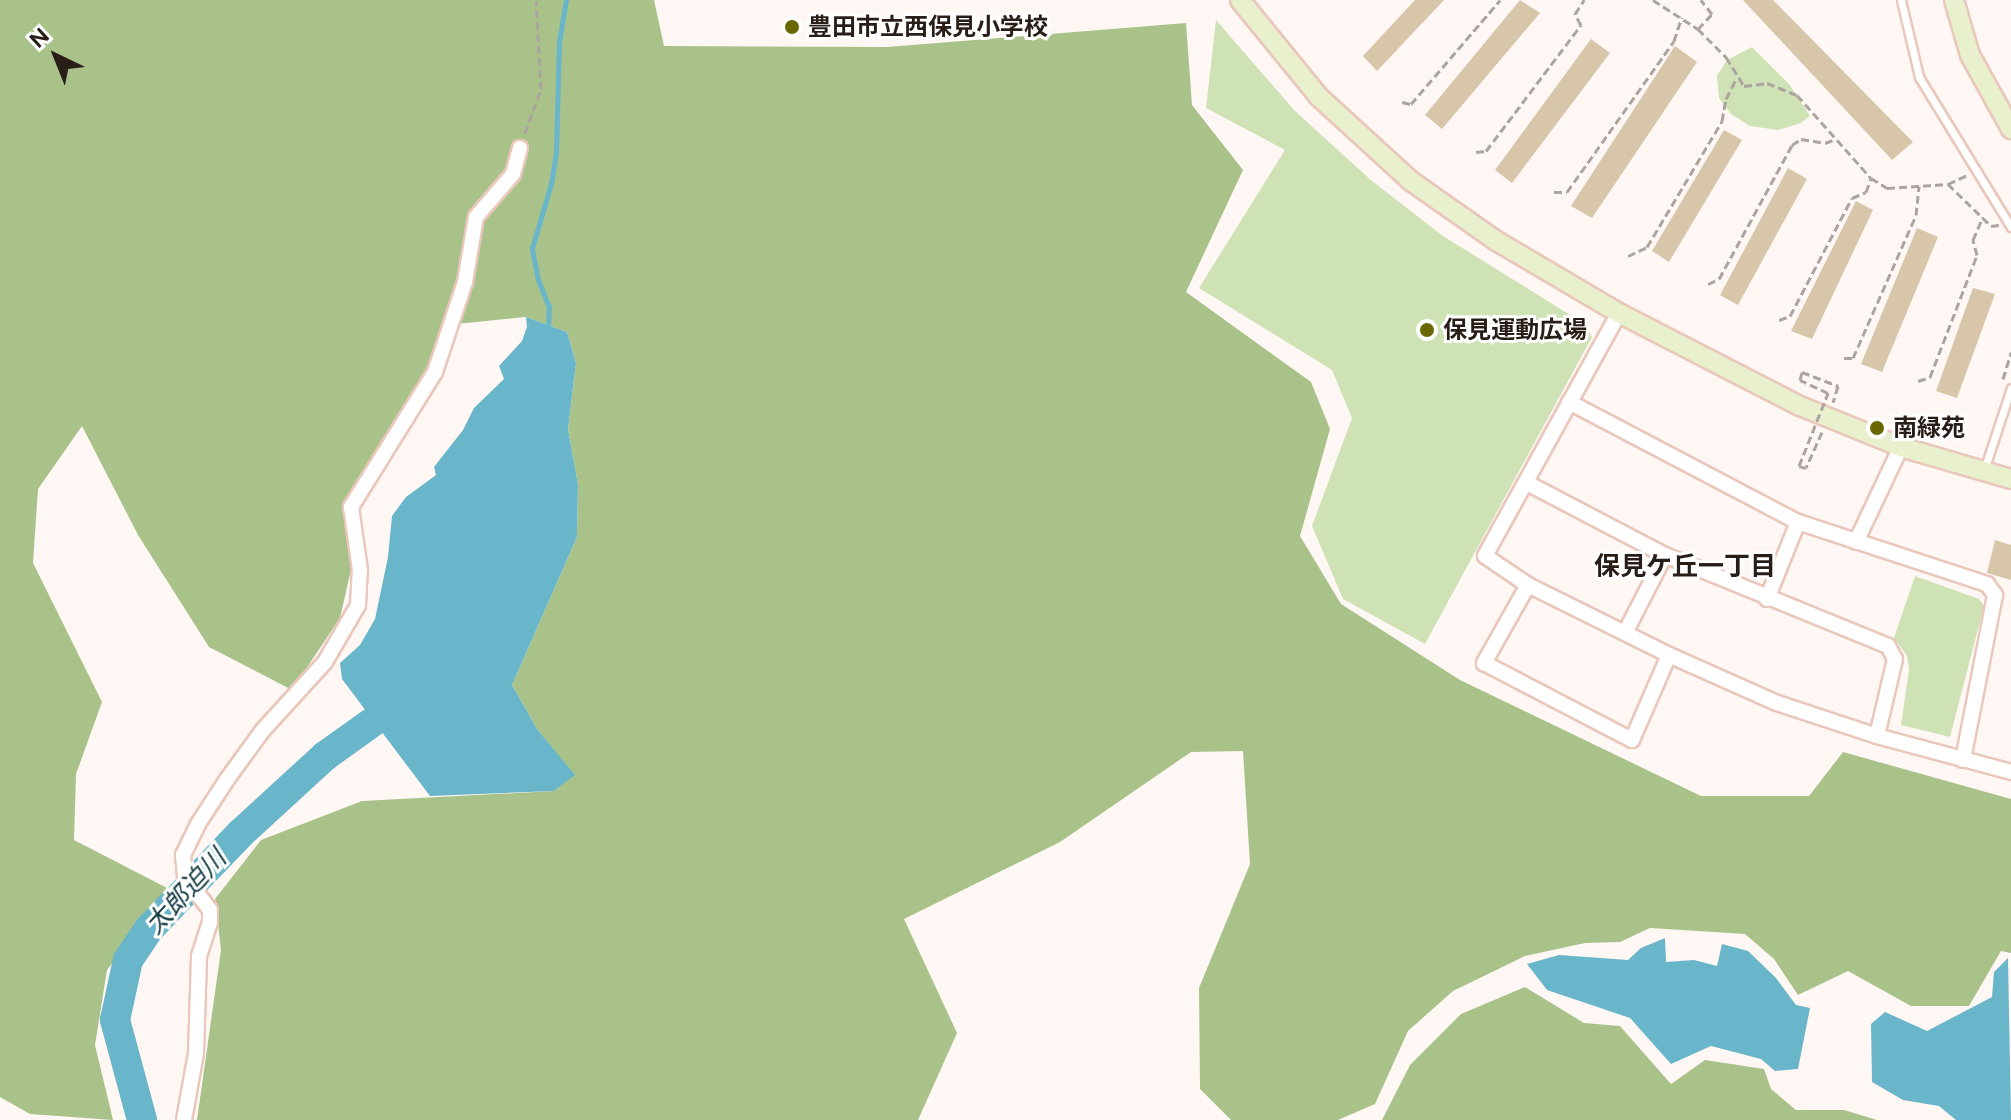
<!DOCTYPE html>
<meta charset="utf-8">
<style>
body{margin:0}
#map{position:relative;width:2011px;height:1120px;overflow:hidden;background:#fef7f4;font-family:Figtree,"Noto Sans JP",sans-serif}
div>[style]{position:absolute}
.green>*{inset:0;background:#cee2b6}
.forest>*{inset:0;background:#a9c28a}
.water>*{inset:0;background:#69b5c9}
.stream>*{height:5px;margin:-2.5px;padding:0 2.5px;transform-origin:2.5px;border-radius:2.5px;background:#69b5c9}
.river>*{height:30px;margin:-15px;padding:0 15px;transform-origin:15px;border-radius:15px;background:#69b5c9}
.building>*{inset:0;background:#d7c6aa}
.path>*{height:3px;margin-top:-1.5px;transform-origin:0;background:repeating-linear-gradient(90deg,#ada4a0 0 8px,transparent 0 12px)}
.roads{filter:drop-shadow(2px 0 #e9c7ba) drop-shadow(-2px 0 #e9c7ba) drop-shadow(0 2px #e9c7ba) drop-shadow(0 -2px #e9c7ba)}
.lane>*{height:7px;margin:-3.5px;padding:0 3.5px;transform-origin:3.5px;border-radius:3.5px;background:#fff}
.street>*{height:14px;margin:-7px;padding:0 7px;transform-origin:7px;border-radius:7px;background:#fff}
.secondary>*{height:18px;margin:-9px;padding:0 9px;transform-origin:9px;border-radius:9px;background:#e9f0ce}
.path-bridge>*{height:3px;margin-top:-1.5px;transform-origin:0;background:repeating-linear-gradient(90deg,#ada4a0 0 8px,transparent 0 12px)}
.dots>*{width:22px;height:22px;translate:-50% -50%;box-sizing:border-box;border:4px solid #fff;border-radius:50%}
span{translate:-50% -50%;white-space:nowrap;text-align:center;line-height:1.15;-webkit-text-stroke:6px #fff;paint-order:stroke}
.poi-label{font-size:24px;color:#291d18;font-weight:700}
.left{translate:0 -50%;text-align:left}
.neighbourhood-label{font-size:26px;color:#291d18;font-weight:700}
.water-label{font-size:26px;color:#163b44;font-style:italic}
.north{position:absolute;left:16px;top:16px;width:80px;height:80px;-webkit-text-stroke:6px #fff;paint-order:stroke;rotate:317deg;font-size:22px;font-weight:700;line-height:32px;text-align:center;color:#291d18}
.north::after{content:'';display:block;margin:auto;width:28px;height:36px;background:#291d18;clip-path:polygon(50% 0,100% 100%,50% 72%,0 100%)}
</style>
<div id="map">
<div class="green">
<div style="clip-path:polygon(1216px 20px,1295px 111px,1372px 181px,1443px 236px,1583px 323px,1592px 337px,1425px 644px,1343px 599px,1312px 526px,1352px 418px,1332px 370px,1199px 288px,1285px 150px,1206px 108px)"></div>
<div style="clip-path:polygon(1752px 47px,1789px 84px,1810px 116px,1801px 123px,1778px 130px,1750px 126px,1731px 114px,1719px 98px,1717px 76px,1727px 60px)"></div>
<div style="clip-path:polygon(1915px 576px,1979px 599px,1984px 606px,1950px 737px,1901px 725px,1909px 670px,1907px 656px,1894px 638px)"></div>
</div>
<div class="forest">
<div style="clip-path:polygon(0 0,654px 0,664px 46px,887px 47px,1186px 23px,1192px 105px,1243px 170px,1186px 292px,1311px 382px,1330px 429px,1300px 536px,1341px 604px,1460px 680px,1701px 796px,1809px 796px,1843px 752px,2011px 799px,2011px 953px,2001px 951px,1969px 1006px,1911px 1006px,1848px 971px,1798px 995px,1774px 959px,1745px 934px,1650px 928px,1620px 942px,1585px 943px,1525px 956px,1453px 991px,1408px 1031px,1375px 1104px,1338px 1120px,1231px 1120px,1200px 1089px,1199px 988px,1250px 864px,1243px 751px,1191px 752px,1060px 842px,904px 919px,957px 1033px,918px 1120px,197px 1120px,221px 950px,215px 899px,261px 840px,362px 801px,554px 791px,574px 775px,537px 729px,512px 685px,577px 537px,578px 484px,568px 429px,576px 363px,567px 332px,526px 317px,447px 325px,434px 372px,345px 506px,351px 570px,340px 618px,292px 690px,209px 647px,138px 535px,82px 426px,38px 489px,33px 563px,102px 702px,76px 774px,74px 840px,169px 889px,107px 970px,95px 1045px,113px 1120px,30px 1114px,0 1097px)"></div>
<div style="clip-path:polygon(1525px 987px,1584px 1023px,1620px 1026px,1671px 1084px,1705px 1060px,1764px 1069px,1771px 1089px,1796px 1110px,1844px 1110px,1877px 1120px,1382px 1120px,1410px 1065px,1461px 1014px)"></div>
</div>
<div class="water">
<div style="clip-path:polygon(526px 317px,567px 332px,576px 363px,568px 429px,578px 484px,577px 537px,512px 685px,537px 729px,575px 775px,554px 791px,430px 796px,342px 679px,340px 663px,360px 645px,375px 619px,388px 557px,392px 516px,406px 497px,436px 475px,434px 467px,463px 430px,474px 408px,504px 379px,499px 366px,522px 341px,527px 327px)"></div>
<div style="clip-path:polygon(1665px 938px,1666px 962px,1694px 960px,1717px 966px,1722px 944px,1748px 951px,1776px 978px,1796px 1005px,1810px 1008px,1798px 1069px,1775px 1071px,1761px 1059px,1711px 1046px,1671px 1064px,1630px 1018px,1547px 990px,1527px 964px,1559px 955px,1628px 960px,1641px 948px)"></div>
<div style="clip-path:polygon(2008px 958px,2011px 1120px,1956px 1120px,1939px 1106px,1903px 1100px,1872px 1082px,1871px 1024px,1885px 1012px,1927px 1031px,1992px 997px,1994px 972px)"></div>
</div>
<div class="stream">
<div style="left:548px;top:332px;width:25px;rotate:-88deg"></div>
<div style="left:549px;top:307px;width:29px;rotate:-112deg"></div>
<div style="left:538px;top:280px;width:33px;rotate:-101deg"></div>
<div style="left:532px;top:248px;width:67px;rotate:-73.5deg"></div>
<div style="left:551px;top:184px;width:33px;rotate:-81deg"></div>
<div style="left:556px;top:151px;width:109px;rotate:-88.4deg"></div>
<div style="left:559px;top:42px;width:43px;rotate:-80.5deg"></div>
</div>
<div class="river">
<div style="left:142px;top:1120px;width:104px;rotate:-105.1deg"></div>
<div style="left:115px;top:1020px;width:61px;rotate:-77.8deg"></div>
<div style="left:128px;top:960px;width:37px;rotate:-56deg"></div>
<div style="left:149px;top:929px;width:133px;rotate:-46.2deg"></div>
<div style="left:241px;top:833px;width:114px;rotate:-42.5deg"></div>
<div style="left:325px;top:756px;width:60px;rotate:-35.5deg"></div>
</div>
<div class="building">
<div style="clip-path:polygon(1415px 0,1444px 0,1377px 71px,1363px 56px)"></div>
<div style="clip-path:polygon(1520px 0,1540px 13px,1442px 129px,1425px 115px)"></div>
<div style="clip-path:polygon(1743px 0,1773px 0,1913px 142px,1892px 160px)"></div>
<div style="clip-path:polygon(1591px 39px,1610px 53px,1512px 183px,1495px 170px)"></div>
<div style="clip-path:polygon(1675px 46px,1697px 62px,1592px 218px,1571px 206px)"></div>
<div style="clip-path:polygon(1724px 130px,1742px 140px,1669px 262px,1652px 251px)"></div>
<div style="clip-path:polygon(1788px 168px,1807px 179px,1738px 305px,1720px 295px)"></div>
<div style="clip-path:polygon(1856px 201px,1873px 210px,1812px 339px,1791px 331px)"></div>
<div style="clip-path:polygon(1917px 228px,1938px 237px,1882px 372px,1861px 364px)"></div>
<div style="clip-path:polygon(1973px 288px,1995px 294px,1957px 398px,1936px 391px)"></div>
<div style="clip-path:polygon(1995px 540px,2011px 545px,2011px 580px,1987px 573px)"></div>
</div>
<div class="path">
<div style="left:1653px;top:0;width:54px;rotate:32.8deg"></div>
<div style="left:1698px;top:29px;width:40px;rotate:45deg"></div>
<div style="left:1726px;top:57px;width:34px;rotate:58deg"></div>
<div style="left:1744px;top:86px;width:23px;rotate:-7deg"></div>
<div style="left:1767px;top:83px;width:32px;rotate:22deg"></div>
<div style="left:1797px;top:95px;width:111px;rotate:48.3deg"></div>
<div style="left:1871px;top:178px;width:19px;rotate:32deg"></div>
<div style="left:1887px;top:188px;width:61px;rotate:-3.8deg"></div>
<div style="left:1948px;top:184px;width:60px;rotate:44.3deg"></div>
<div style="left:1991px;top:226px;width:8px;rotate:-7deg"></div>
<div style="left:1698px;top:29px;width:21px;rotate:-47deg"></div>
<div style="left:1712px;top:14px;width:18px;rotate:-128deg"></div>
<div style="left:1402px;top:102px;width:9px;rotate:13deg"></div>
<div style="left:1411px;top:104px;width:137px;rotate:-49.4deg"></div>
<div style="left:525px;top:133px;width:47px;rotate:-70deg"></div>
<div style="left:541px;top:89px;width:89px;rotate:-93.2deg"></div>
<div style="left:1476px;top:152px;width:10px;rotate:-6deg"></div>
<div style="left:1486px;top:151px;width:158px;rotate:-53deg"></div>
<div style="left:1581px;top:25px;width:13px;rotate:-119deg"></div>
<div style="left:1575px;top:14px;width:17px;rotate:-57deg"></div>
<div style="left:1948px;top:184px;width:21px;rotate:-25deg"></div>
<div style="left:1554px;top:192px;width:13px"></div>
<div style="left:1567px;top:192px;width:185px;rotate:-54.7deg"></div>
<div style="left:1674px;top:41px;width:25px;rotate:-72deg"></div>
<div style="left:1628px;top:256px;width:21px;rotate:-25deg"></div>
<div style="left:1647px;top:247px;width:147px;rotate:-59.2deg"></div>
<div style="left:1722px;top:121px;width:22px;rotate:-80deg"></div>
<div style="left:1726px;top:99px;width:22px;rotate:-63deg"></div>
<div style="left:1708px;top:284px;width:12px;rotate:-24deg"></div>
<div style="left:1719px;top:279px;width:153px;rotate:-61.4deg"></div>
<div style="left:1792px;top:145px;width:11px;rotate:-34deg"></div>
<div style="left:1801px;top:139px;width:24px;rotate:9deg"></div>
<div style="left:1825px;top:143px;width:12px;rotate:-20deg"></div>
<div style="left:1779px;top:320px;width:12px;rotate:-20deg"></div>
<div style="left:1790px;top:316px;width:133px;rotate:-62.3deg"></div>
<div style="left:1852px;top:198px;width:15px;rotate:-23deg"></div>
<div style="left:1866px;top:192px;width:15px;rotate:-70deg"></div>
<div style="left:1844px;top:358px;width:9px"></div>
<div style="left:1853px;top:358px;width:156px;rotate:-66.2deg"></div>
<div style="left:1916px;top:215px;width:29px;rotate:-84deg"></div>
<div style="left:2003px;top:379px;width:28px;rotate:-73deg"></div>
<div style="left:1918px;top:381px;width:13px;rotate:-18deg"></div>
<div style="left:1930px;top:377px;width:131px;rotate:-68.9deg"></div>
<div style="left:1977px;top:255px;width:16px;rotate:-105deg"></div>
<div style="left:1973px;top:240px;width:25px;rotate:-67deg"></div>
</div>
<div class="roads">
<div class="lane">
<div style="left:1901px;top:0;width:79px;rotate:76.8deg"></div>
<div style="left:1919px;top:77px;width:176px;rotate:58.5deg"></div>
<div style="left:1984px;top:470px;width:86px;rotate:-71.8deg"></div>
</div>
<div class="street">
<div style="left:1619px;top:313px;width:277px;rotate:118.9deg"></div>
<div style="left:1485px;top:556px;width:52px;rotate:34deg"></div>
<div style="left:1528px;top:585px;width:157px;rotate:26.4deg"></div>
<div style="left:1669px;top:655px;width:118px;rotate:24deg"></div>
<div style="left:1777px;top:703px;width:105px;rotate:18.3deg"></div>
<div style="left:1877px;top:736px;width:139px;rotate:15deg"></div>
<div style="left:1569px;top:402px;width:259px;rotate:27.7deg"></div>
<div style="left:1798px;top:522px;width:199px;rotate:18.2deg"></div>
<div style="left:1987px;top:584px;width:14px;rotate:54deg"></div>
<div style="left:1995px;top:595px;width:168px;rotate:101deg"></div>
<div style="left:1527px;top:483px;width:156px;rotate:27.6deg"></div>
<div style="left:1665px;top:555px;width:241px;rotate:22.2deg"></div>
<div style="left:1888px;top:646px;width:15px;rotate:62deg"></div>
<div style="left:1895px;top:659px;width:79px;rotate:103.2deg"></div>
<div style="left:1856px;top:542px;width:105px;rotate:-64.7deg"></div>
<div style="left:1528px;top:585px;width:90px;rotate:119.4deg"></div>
<div style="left:1484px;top:663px;width:167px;rotate:27.5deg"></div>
<div style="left:1632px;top:740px;width:93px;rotate:-66.5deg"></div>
<div style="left:1767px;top:599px;width:83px;rotate:-68.1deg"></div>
<div style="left:1626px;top:631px;width:85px;rotate:-62.8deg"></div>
<div style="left:184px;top:1120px;width:68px;rotate:-79.8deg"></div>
<div style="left:196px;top:1053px;width:97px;rotate:-88.2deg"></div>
<div style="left:199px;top:956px;width:36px;rotate:-72deg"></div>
<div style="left:210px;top:922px;width:12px;rotate:-90deg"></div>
<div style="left:210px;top:910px;width:41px;rotate:-127.1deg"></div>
<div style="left:185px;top:877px;width:22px;rotate:-95deg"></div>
<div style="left:183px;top:855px;width:34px;rotate:-64deg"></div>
<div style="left:198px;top:824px;width:55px;rotate:-56.9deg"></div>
<div style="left:228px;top:778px;width:59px;rotate:-53.9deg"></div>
<div style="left:263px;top:730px;width:92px;rotate:-47.6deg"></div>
<div style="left:325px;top:662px;width:66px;rotate:-59.9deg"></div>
<div style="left:358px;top:605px;width:35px;rotate:-87deg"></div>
<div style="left:360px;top:570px;width:64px;rotate:-98.1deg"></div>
<div style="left:351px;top:507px;width:159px;rotate:-58.1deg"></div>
<div style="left:435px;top:372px;width:95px;rotate:-71.6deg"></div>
<div style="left:465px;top:282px;width:66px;rotate:-80.4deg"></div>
<div style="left:476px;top:217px;width:57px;rotate:-49.3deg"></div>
<div style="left:513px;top:174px;width:27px;rotate:-75deg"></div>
</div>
<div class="secondary">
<div style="left:1240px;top:0;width:125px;rotate:50.8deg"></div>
<div style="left:1319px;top:97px;width:125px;rotate:42.4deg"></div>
<div style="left:1411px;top:181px;width:103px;rotate:35.1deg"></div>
<div style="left:1495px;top:240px;width:144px;rotate:30.5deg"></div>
<div style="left:1619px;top:313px;width:203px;rotate:27.2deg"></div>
<div style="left:1800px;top:406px;width:109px;rotate:22.1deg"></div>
<div style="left:1901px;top:447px;width:115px;rotate:16.2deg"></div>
<div style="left:1954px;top:0;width:57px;rotate:73.8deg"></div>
<div style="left:1970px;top:55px;width:85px;rotate:61deg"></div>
</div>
</div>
<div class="path-bridge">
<div style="left:1822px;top:432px;width:39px;rotate:114deg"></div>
<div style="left:1806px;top:468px;width:7px;rotate:-164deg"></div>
<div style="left:1799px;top:466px;width:79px;rotate:-68.3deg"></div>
<div style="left:1828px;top:393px;width:31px;rotate:-155deg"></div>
<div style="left:1800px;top:380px;width:8px;rotate:-76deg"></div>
<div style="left:1802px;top:372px;width:39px;rotate:21deg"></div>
<div style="left:1838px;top:386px;width:17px;rotate:107deg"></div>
</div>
<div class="dots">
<div style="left:792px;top:27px;background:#696803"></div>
<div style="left:1427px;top:330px;background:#696803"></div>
<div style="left:1877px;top:428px;background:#696803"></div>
</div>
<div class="poi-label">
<span class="left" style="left:808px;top:27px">豊田市立西保見小学校</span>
<span class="left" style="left:1443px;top:330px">保見運動広場</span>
<span class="left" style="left:1893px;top:428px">南緑苑</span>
</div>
<div class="neighbourhood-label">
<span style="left:1685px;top:567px">保見ケ丘一丁目</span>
</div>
<div class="water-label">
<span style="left:186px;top:892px;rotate:-47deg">太郎迫川</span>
</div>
<div class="north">N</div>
</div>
